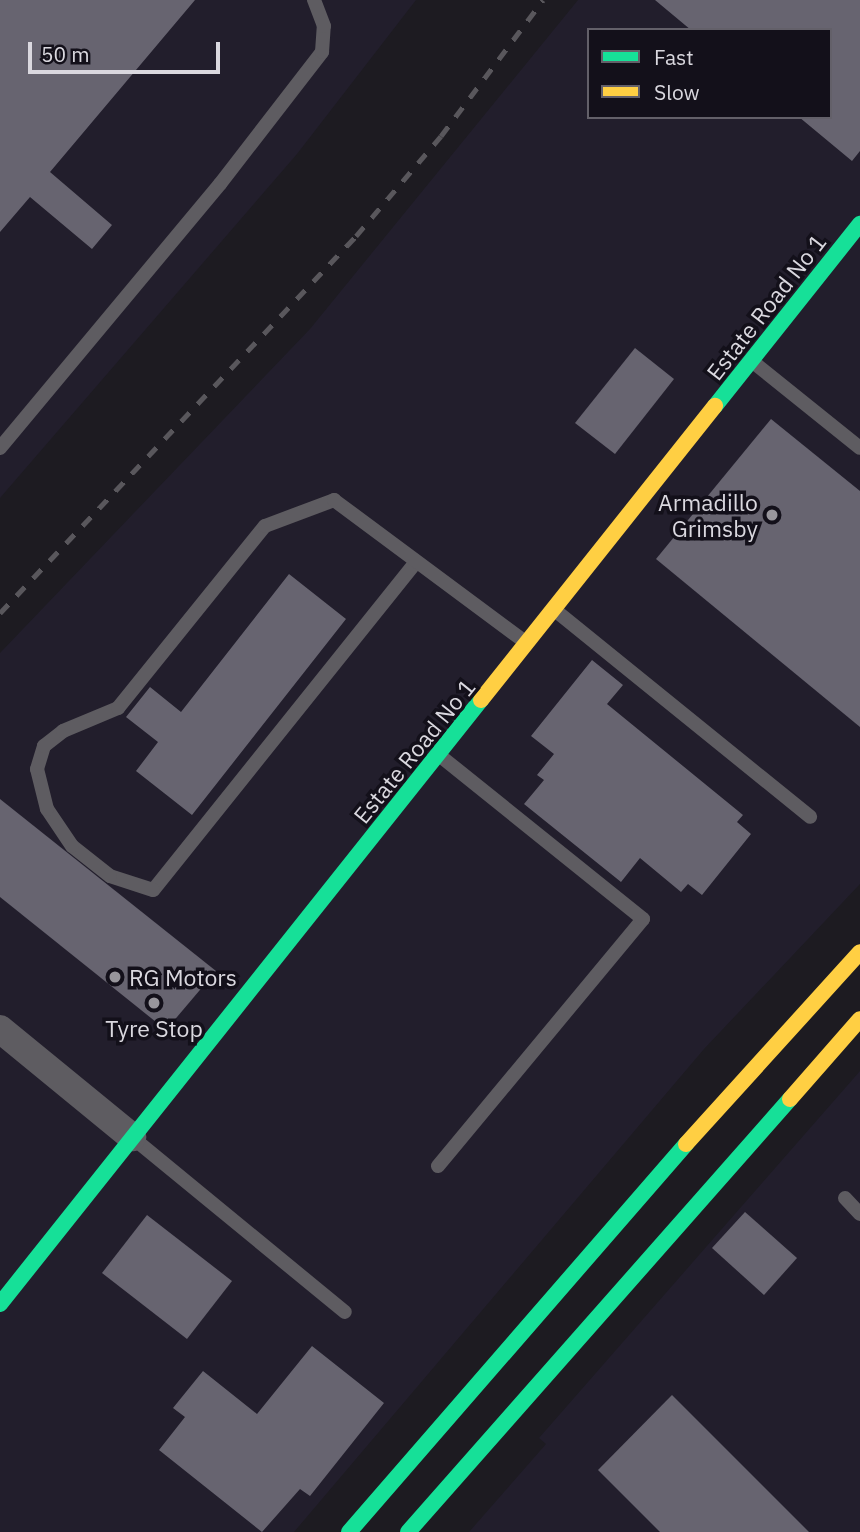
<!DOCTYPE html>
<style>
body{margin:0}
#map{position:relative;width:860px;height:1532px;overflow:hidden;background:#1d1b21;font-family:"IBM Plex Sans",sans-serif}
div>[style]{position:absolute}
.built>*{inset:0;background:#221e2c}
.building>*{inset:0;background:#676470}
.lane>*{height:14px;margin:-7px;padding:0 7px;transform-origin:7px;border-radius:7px;background:#5e5c61}
.street>*{height:28px;margin:-14px;padding:0 14px;transform-origin:14px;border-radius:14px;background:#5e5c61}
.fast>*{height:16px;margin:-8px;padding:0 8px;transform-origin:8px;border-radius:8px;background:#16e098}
.slow>*{height:16px;margin:-8px;padding:0 8px;transform-origin:8px;border-radius:8px;background:#ffcf43}
.rail>*{height:5px;margin-top:-2.5px;transform-origin:0;background:repeating-linear-gradient(90deg,#59575c 0 12px,transparent 0 24px)}
.dots>*{width:19px;height:19px;translate:-50% -50%;box-sizing:border-box;border:4px solid #13101a;border-radius:50%}
span{translate:-50% -50%;white-space:nowrap;text-align:center;line-height:1.15;-webkit-text-stroke:7px #13101a;paint-order:stroke}
.street-label{font-size:23px;color:#dad8df}
.poi-label{font-size:23px;color:#dad8df}
.right{translate:-100% -50%;text-align:right}
.left{translate:0 -50%;text-align:left}
.legend{position:absolute;left:587px;top:28px;width:245px;height:91px;box-sizing:border-box;background:#13101a;border:2px solid #636069;margin:0;padding:9px 12px;list-style:none;font-size:21px;color:#dad8df}
.legend li{display:flex;align-items:center;gap:14px;height:35px}
.legend b{width:35px;border:2px solid #636069}
.scale{position:absolute;left:28px;top:42px;width:192px;height:32px;box-sizing:border-box;border:4px solid #dad8df;border-top:0;padding-left:9px;font-size:21px;line-height:24px;white-space:nowrap;color:#dad8df;-webkit-text-stroke:5px #13101a;paint-order:stroke}
</style>
<div id="map">
<div class="built">
<div style="clip-path:polygon(0 0,416px 0,297px 154px,0 498px)"></div>
<div style="clip-path:polygon(evenodd,578px 0,860px 0,860px 884px,704px 1049px,294px 1532px,0 1532px,0 653px,310px 329px,578px 0,589px 30px,830px 30px,830px 117px,589px 117px,589px 30px)"></div>
<div style="clip-path:polygon(860px 1071px,860px 1532px,469px 1532px,546px 1444px,539px 1438px)"></div>
</div>
<div class="building">
<div style="clip-path:polygon(0 0,195px 0,50px 172px,112px 225px,92px 249px,30px 197px,0 232px)"></div>
<div style="clip-path:polygon(655px 0,860px 0,860px 151px,852px 161px,799px 117px,830px 117px,830px 30px,691px 30px)"></div>
<div style="clip-path:polygon(635px 348px,674px 379px,615px 454px,575px 423px)"></div>
<div style="clip-path:polygon(771px 419px,860px 491px,860px 727px,656px 559px)"></div>
<div style="clip-path:polygon(289px 574px,346px 619px,192px 815px,136px 771px,158px 742px,126px 717px,150px 687px,181px 712px)"></div>
<div style="clip-path:polygon(592px 660px,623px 685px,607px 704px,743px 815px,737px 822px,751px 834px,702px 895px,688px 884px,681px 892px,640px 858px,621px 882px,524px 804px,544px 780px,537px 775px,554px 754px,531px 736px)"></div>
<div style="clip-path:polygon(0 799px,216px 971px,166px 1030px,0 897px)"></div>
<div style="clip-path:polygon(745px 1212px,797px 1258px,764px 1295px,712px 1248px)"></div>
<div style="clip-path:polygon(147px 1215px,232px 1281px,187px 1339px,102px 1273px)"></div>
<div style="clip-path:polygon(312px 1346px,384px 1403px,310px 1496px,300px 1489px,262px 1532px,159px 1450px,185px 1417px,173px 1408px,203px 1371px,257px 1414px)"></div>
<div style="clip-path:polygon(672px 1395px,809px 1532px,660px 1532px,598px 1470px)"></div>
</div>
<div class="lane">
<div style="left:753px;top:362px;width:137px;rotate:38.8deg"></div>
<div style="left:0;top:448px;width:344px;rotate:-50.2deg"></div>
<div style="left:220px;top:184px;width:167px;rotate:-52.3deg"></div>
<div style="left:322px;top:52px;width:26px;rotate:-86deg"></div>
<div style="left:324px;top:26px;width:28px;rotate:-111deg"></div>
<div style="left:416px;top:562px;width:420px;rotate:128.7deg"></div>
<div style="left:153px;top:890px;width:45px;rotate:-162deg"></div>
<div style="left:110px;top:876px;width:48px;rotate:-141.7deg"></div>
<div style="left:72px;top:846px;width:45px;rotate:-124deg"></div>
<div style="left:47px;top:809px;width:41px;rotate:-104deg"></div>
<div style="left:37px;top:769px;width:24px;rotate:-73deg"></div>
<div style="left:44px;top:746px;width:24px;rotate:-38deg"></div>
<div style="left:63px;top:731px;width:60px;rotate:-22.7deg"></div>
<div style="left:118px;top:708px;width:234px;rotate:-51.1deg"></div>
<div style="left:265px;top:526px;width:74px;rotate:-20.6deg"></div>
<div style="left:334px;top:500px;width:238px;rotate:36.6deg"></div>
<div style="left:556px;top:611px;width:327px;rotate:39deg"></div>
<div style="left:133px;top:1138px;width:274px;rotate:39.4deg"></div>
<div style="left:438px;top:1166px;width:321px;rotate:-50.3deg"></div>
<div style="left:643px;top:919px;width:260px;rotate:-141.2deg"></div>
<div style="left:845px;top:1198px;width:22px;rotate:47deg"></div>
</div>
<div class="street">
<div style="left:0;top:1029px;width:171px;rotate:39.3deg"></div>
</div>
<div class="fast">
<div style="left:715px;top:406px;width:233px;rotate:-51.5deg"></div>
<div style="left:0;top:1304px;width:772px;rotate:-51.47deg"></div>
<div style="left:349px;top:1532px;width:514px;rotate:-49.02deg"></div>
<div style="left:408px;top:1532px;width:577px;rotate:-48.58deg"></div>
</div>
<div class="slow">
<div style="left:481px;top:700px;width:376px;rotate:-51.5deg"></div>
<div style="left:790px;top:1099px;width:106px;rotate:-48.8deg"></div>
<div style="left:686px;top:1144px;width:259px;rotate:-47.8deg"></div>
</div>
<div class="rail">
<div style="left:0;top:613px;width:519px;rotate:-46.64deg"></div>
<div style="left:356px;top:236px;width:131px;rotate:-49.6deg"></div>
<div style="left:441px;top:136px;width:170px;rotate:-53.1deg"></div>
</div>
<div class="dots">
<div style="left:772px;top:515px;background:#98969c"></div>
<div style="left:115px;top:977px;background:#98969c"></div>
<div style="left:154px;top:1003px;background:#98969c"></div>
</div>
<div class="street-label">
<span style="left:766px;top:307px;rotate:-52deg">Estate Road No 1</span>
<span style="left:414px;top:751px;rotate:-51deg">Estate Road No 1</span>
</div>
<div class="poi-label">
<span class="right" style="left:758px;top:515px">Armadillo<br>Grimsby</span>
<span class="left" style="left:129px;top:977px">RG Motors</span>
<span style="left:154px;top:1028px">Tyre Stop</span>
</div>
<ul class="legend">
<li><b style="height:9px;background:#16e098"></b>Fast</li>
<li><b style="height:9px;background:#ffcf43"></b>Slow</li>
</ul>
<div class="scale">50 m</div>
</div>
